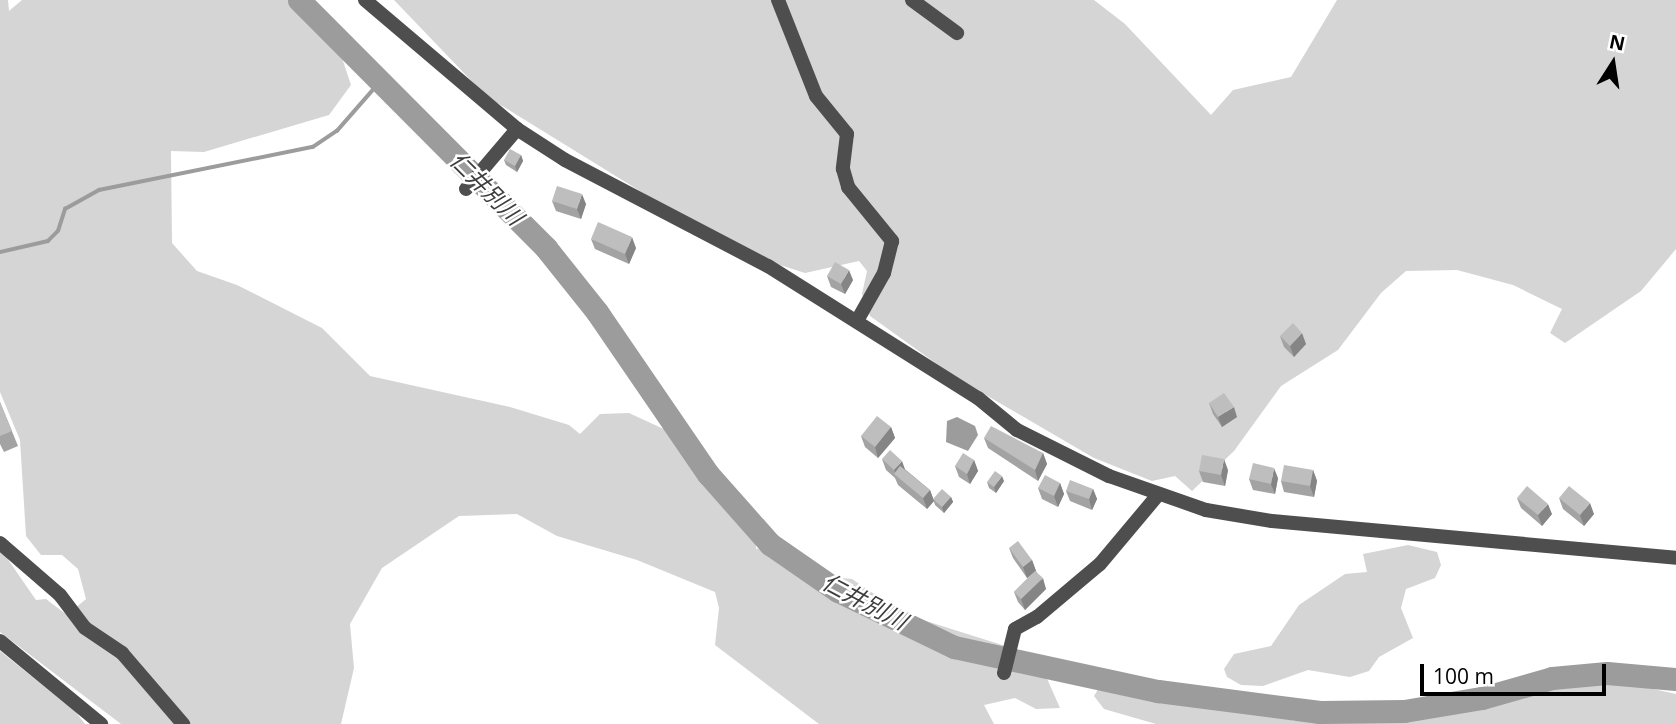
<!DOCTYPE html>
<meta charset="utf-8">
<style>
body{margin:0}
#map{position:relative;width:1676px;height:724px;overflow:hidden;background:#fff;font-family:"Open Sans","Noto Sans JP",sans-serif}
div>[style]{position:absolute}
.green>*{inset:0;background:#d5d5d5}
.water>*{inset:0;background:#9c9c9c}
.stream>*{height:3.5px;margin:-1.75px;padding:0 1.75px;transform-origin:1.75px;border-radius:1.75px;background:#9c9c9c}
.river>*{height:23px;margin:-11.5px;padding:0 11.5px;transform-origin:11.5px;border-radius:11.5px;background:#9c9c9c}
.minor>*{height:14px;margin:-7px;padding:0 7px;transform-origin:7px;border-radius:7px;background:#4e4e4e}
.wall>*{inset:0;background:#a3a3a3}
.shaded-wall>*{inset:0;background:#858585}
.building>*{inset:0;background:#bebebe}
span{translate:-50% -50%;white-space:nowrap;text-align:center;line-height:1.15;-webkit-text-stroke:5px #fff;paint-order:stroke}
.water-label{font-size:23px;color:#3d3d3d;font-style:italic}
.north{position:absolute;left:1578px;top:28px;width:70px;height:70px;-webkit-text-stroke:5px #fff;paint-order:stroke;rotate:12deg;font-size:19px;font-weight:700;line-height:28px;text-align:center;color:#000}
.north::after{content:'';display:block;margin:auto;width:24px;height:32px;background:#000;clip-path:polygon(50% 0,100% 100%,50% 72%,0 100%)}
.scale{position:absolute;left:1420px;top:664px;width:186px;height:32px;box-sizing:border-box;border:4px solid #000;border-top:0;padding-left:9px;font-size:21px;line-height:24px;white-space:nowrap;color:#000;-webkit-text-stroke:5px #fff;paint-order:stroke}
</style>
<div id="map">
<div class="green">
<div style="clip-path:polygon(0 0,8px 0,9px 11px,22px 0,290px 0,339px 49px,351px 85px,329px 115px,204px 152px,171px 151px,172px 243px,197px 271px,237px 285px,322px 328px,370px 376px,510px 407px,569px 425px,580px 434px,600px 414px,629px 413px,668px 431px,720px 502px,756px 542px,756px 549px,786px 542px,831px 577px,852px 579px,904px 614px,1037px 656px,1060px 708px,1036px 709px,1015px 698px,984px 705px,994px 724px,819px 724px,715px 645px,719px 608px,715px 592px,637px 560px,557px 536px,517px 514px,459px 516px,382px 568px,350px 624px,354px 668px,341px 724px,121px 724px,0 632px,0 548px,36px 600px,46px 599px,67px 615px,86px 599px,78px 569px,62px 555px,41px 555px,26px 536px,20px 440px,0 392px)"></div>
<div style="clip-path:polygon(394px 0,1094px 0,1125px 24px,1211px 115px,1233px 90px,1291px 77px,1337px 0,1676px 0,1676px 249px,1641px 291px,1565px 343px,1550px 333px,1562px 309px,1513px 285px,1457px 270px,1406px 271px,1381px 293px,1338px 350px,1281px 386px,1234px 451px,1192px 491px,1175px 476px,1152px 481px,1094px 458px,955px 377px,870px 316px,862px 294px,867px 271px,859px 261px,805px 273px,780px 265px,674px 212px,486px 96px)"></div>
<div style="clip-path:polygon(1408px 545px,1437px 552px,1441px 565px,1435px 578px,1406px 589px,1401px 608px,1413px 638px,1379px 657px,1369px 671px,1350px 677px,1308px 670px,1263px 686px,1241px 685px,1227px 677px,1224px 669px,1234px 654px,1271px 646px,1299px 605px,1345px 574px,1367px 572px,1363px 554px)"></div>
<div style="clip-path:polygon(0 651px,75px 711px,85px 724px,0 724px)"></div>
<div style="clip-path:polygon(1568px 680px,1622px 682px,1676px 694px,1676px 724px,1156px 724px,1104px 709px,1094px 696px,1100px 686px,1296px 721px,1374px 720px,1438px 712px,1482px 691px)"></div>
</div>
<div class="water">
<div style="clip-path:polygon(957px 417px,975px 426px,978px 435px,968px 451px,946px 442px,947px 421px)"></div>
</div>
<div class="stream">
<div style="left:0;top:252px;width:49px;rotate:-12.9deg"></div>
<div style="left:48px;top:241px;width:14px;rotate:-45deg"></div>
<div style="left:58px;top:231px;width:23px;rotate:-72deg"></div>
<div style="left:65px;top:209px;width:39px;rotate:-29deg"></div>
<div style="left:99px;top:190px;width:218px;rotate:-11.4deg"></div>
<div style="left:313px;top:147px;width:29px;rotate:-34deg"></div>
<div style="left:337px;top:131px;width:62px;rotate:-48.9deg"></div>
</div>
<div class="river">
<div style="left:299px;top:0;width:350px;rotate:45.1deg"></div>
<div style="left:546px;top:248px;width:82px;rotate:51.4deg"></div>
<div style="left:597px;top:312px;width:196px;rotate:55.6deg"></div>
<div style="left:708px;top:474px;width:94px;rotate:48.5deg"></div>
<div style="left:770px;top:544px;width:83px;rotate:34.7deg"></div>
<div style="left:838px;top:591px;width:129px;rotate:25.8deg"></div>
<div style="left:954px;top:647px;width:209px;rotate:12.2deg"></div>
<div style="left:1158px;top:691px;width:163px;rotate:7.4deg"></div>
<div style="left:1320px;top:712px;width:84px;rotate:-0.7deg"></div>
<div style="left:1404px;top:711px;width:79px;rotate:-9.5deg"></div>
<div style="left:1482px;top:698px;width:73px;rotate:-15.9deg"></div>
<div style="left:1552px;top:678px;width:55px;rotate:-5.2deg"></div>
<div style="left:1607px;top:673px;width:69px;rotate:5deg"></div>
</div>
<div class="minor">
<div style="left:365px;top:0;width:199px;rotate:40.3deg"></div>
<div style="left:517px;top:129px;width:57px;rotate:32.9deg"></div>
<div style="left:565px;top:160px;width:229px;rotate:27.6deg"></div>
<div style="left:768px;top:266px;width:248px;rotate:32.2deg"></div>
<div style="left:978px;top:398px;width:50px;rotate:39.4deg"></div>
<div style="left:1017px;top:430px;width:103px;rotate:26.6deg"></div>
<div style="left:1109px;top:476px;width:103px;rotate:19.3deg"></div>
<div style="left:1206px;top:510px;width:67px;rotate:9.5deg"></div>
<div style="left:1272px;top:521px;width:406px;rotate:5.2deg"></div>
<div style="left:778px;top:0;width:103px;rotate:68.4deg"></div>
<div style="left:816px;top:96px;width:49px;rotate:50.8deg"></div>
<div style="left:847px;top:134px;width:35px;rotate:97deg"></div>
<div style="left:843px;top:169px;width:19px;rotate:74deg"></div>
<div style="left:848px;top:187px;width:70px;rotate:50.8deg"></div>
<div style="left:892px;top:241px;width:33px;rotate:104deg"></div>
<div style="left:884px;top:273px;width:55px;rotate:119.4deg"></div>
<div style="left:912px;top:0;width:56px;rotate:36.3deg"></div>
<div style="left:466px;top:189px;width:79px;rotate:-49.6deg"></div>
<div style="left:0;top:543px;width:79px;rotate:40.9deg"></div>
<div style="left:60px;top:595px;width:41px;rotate:52.9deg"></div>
<div style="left:85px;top:628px;width:45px;rotate:34deg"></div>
<div style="left:122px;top:653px;width:94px;rotate:49.3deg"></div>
<div style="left:0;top:641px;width:131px;rotate:39.4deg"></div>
<div style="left:1004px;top:673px;width:45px;rotate:-76deg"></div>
<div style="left:1015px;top:629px;width:25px;rotate:-29deg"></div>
<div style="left:1037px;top:617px;width:82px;rotate:-40.1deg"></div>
<div style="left:1100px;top:564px;width:90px;rotate:-50deg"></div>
</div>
<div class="wall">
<div style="clip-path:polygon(521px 155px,523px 161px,517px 172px,506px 165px,504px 160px)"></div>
<div style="clip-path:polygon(552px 201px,586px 204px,581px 219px,556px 211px)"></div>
<div style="clip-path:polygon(591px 239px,636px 248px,629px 264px,595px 249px)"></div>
<div style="clip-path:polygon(827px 276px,853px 280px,845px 294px,831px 287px)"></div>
<div style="clip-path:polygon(1280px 336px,1306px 344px,1294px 357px,1284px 347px)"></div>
<div style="clip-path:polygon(0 402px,18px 446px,4px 452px,0 444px)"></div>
<div style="clip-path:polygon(1209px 403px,1237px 417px,1222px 427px,1213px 414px)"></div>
<div style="clip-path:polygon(891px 427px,895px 438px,878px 458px,865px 447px,861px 436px)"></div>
<div style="clip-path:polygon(984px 438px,1043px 453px,1047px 464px,1038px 481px,988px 448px)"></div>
<div style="clip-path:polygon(882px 459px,906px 470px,930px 490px,934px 501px,927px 509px,898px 485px,895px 478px,886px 470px)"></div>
<div style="clip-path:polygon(974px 460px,978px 471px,970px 484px,959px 477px,955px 466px)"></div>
<div style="clip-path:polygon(1228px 470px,1225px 486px,1203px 482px,1199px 471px)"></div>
<div style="clip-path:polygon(1313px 470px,1317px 481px,1314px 497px,1284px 492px,1281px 481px)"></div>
<div style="clip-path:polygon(1278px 478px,1275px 494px,1253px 490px,1249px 479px)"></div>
<div style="clip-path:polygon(1004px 481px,996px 493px,989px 488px,987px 482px)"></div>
<div style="clip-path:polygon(1060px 483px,1064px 494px,1058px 507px,1042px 499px,1038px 488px)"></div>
<div style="clip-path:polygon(1093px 489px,1097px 499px,1092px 510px,1070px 501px,1066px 491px)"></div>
<div style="clip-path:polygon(951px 497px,953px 502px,944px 513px,935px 505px,933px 499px)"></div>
<div style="clip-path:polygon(1517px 498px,1552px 514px,1542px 526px,1521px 508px)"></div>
<div style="clip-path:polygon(1559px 498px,1594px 514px,1584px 526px,1563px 509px)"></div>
<div style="clip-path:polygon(1009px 548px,1032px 560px,1036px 571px,1046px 589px,1025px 610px,1018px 602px,1014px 592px,1033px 573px,1027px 578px,1013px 558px)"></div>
</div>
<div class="shaded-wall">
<div style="clip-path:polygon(521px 155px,523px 161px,517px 172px,515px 166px)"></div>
<div style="clip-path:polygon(582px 194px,586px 204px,581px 219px,577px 209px)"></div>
<div style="clip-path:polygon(632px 237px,636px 248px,629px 264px,625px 254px)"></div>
<div style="clip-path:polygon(849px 270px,853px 280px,845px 294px,841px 284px)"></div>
<div style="clip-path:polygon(1302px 333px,1306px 344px,1294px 357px,1290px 346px)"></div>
<div style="clip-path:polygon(1234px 407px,1237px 417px,1222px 427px,1218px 417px)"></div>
<div style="clip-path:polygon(891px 427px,895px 438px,878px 458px,875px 447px)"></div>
<div style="clip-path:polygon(1043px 453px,1047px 464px,1038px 481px,1035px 470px)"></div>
<div style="clip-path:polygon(1224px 459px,1228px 470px,1225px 486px,1221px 475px)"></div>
<div style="clip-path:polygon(974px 460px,978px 471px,970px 484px,967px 474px)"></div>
<div style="clip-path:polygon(902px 461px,906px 472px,897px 477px,894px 470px)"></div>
<div style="clip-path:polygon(1274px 468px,1278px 478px,1275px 494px,1271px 484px)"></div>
<div style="clip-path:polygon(1313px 470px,1317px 481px,1314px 497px,1310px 486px)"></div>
<div style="clip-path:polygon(1002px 476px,1004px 481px,996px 493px,994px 487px)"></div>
<div style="clip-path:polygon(1060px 483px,1064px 494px,1058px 507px,1054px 496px)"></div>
<div style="clip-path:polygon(1093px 489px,1097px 499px,1092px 510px,1089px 499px)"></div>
<div style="clip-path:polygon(930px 490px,934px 501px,927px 509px,923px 498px)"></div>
<div style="clip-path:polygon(951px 497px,953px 502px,944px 513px,942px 507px)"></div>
<div style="clip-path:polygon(1590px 503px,1594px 514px,1584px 526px,1580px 515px)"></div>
<div style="clip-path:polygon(1548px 504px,1552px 514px,1542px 526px,1538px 515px)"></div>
<div style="clip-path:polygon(1032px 560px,1036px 571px,1027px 578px,1023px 567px)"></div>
<div style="clip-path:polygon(1043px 578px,1046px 589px,1025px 610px,1021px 599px)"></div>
</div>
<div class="building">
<div style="clip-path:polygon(510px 149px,521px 155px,515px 166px,504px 160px)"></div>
<div style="clip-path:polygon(557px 186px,582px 194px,577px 209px,552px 201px)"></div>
<div style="clip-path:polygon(598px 222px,632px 237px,625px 254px,591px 239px)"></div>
<div style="clip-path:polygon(835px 262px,849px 270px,841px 284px,827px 276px)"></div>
<div style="clip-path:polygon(1293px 323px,1302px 333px,1290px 346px,1280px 336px)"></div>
<div style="clip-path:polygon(1224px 393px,1234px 407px,1218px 417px,1209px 403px)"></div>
<div style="clip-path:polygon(0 402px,12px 431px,0 436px)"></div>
<div style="clip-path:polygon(877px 416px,891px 427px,875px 447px,861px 436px)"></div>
<div style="clip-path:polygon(991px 426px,1043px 453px,1035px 470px,984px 438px)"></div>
<div style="clip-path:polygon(890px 450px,902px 461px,894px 470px,882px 459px)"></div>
<div style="clip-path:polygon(963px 453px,974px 460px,967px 474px,955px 466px)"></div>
<div style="clip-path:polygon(1202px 455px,1224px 459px,1221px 475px,1199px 471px)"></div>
<div style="clip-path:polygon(1253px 463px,1274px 468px,1271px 484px,1249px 479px)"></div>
<div style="clip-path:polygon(1284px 465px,1313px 470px,1310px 486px,1281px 481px)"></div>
<div style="clip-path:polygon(900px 466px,930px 490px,923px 498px,894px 474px)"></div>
<div style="clip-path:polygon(995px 471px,1002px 476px,994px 487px,987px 482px)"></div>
<div style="clip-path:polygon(1045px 475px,1060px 483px,1054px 496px,1038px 488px)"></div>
<div style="clip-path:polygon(1070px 480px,1093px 489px,1089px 499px,1066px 491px)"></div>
<div style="clip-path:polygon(1527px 486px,1548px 504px,1538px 515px,1517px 498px)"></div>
<div style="clip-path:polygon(1569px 486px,1590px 503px,1580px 515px,1559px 498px)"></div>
<div style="clip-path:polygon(942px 489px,951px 497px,942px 507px,933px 499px)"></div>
<div style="clip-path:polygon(1018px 541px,1032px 560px,1023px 567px,1009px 548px)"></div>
<div style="clip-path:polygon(1035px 571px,1043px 578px,1021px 599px,1014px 592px)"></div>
</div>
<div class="water-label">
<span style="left:487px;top:188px;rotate:45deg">仁井別川</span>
<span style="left:865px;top:601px;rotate:28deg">仁井別川</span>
</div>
<div class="north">N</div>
<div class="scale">100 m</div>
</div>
